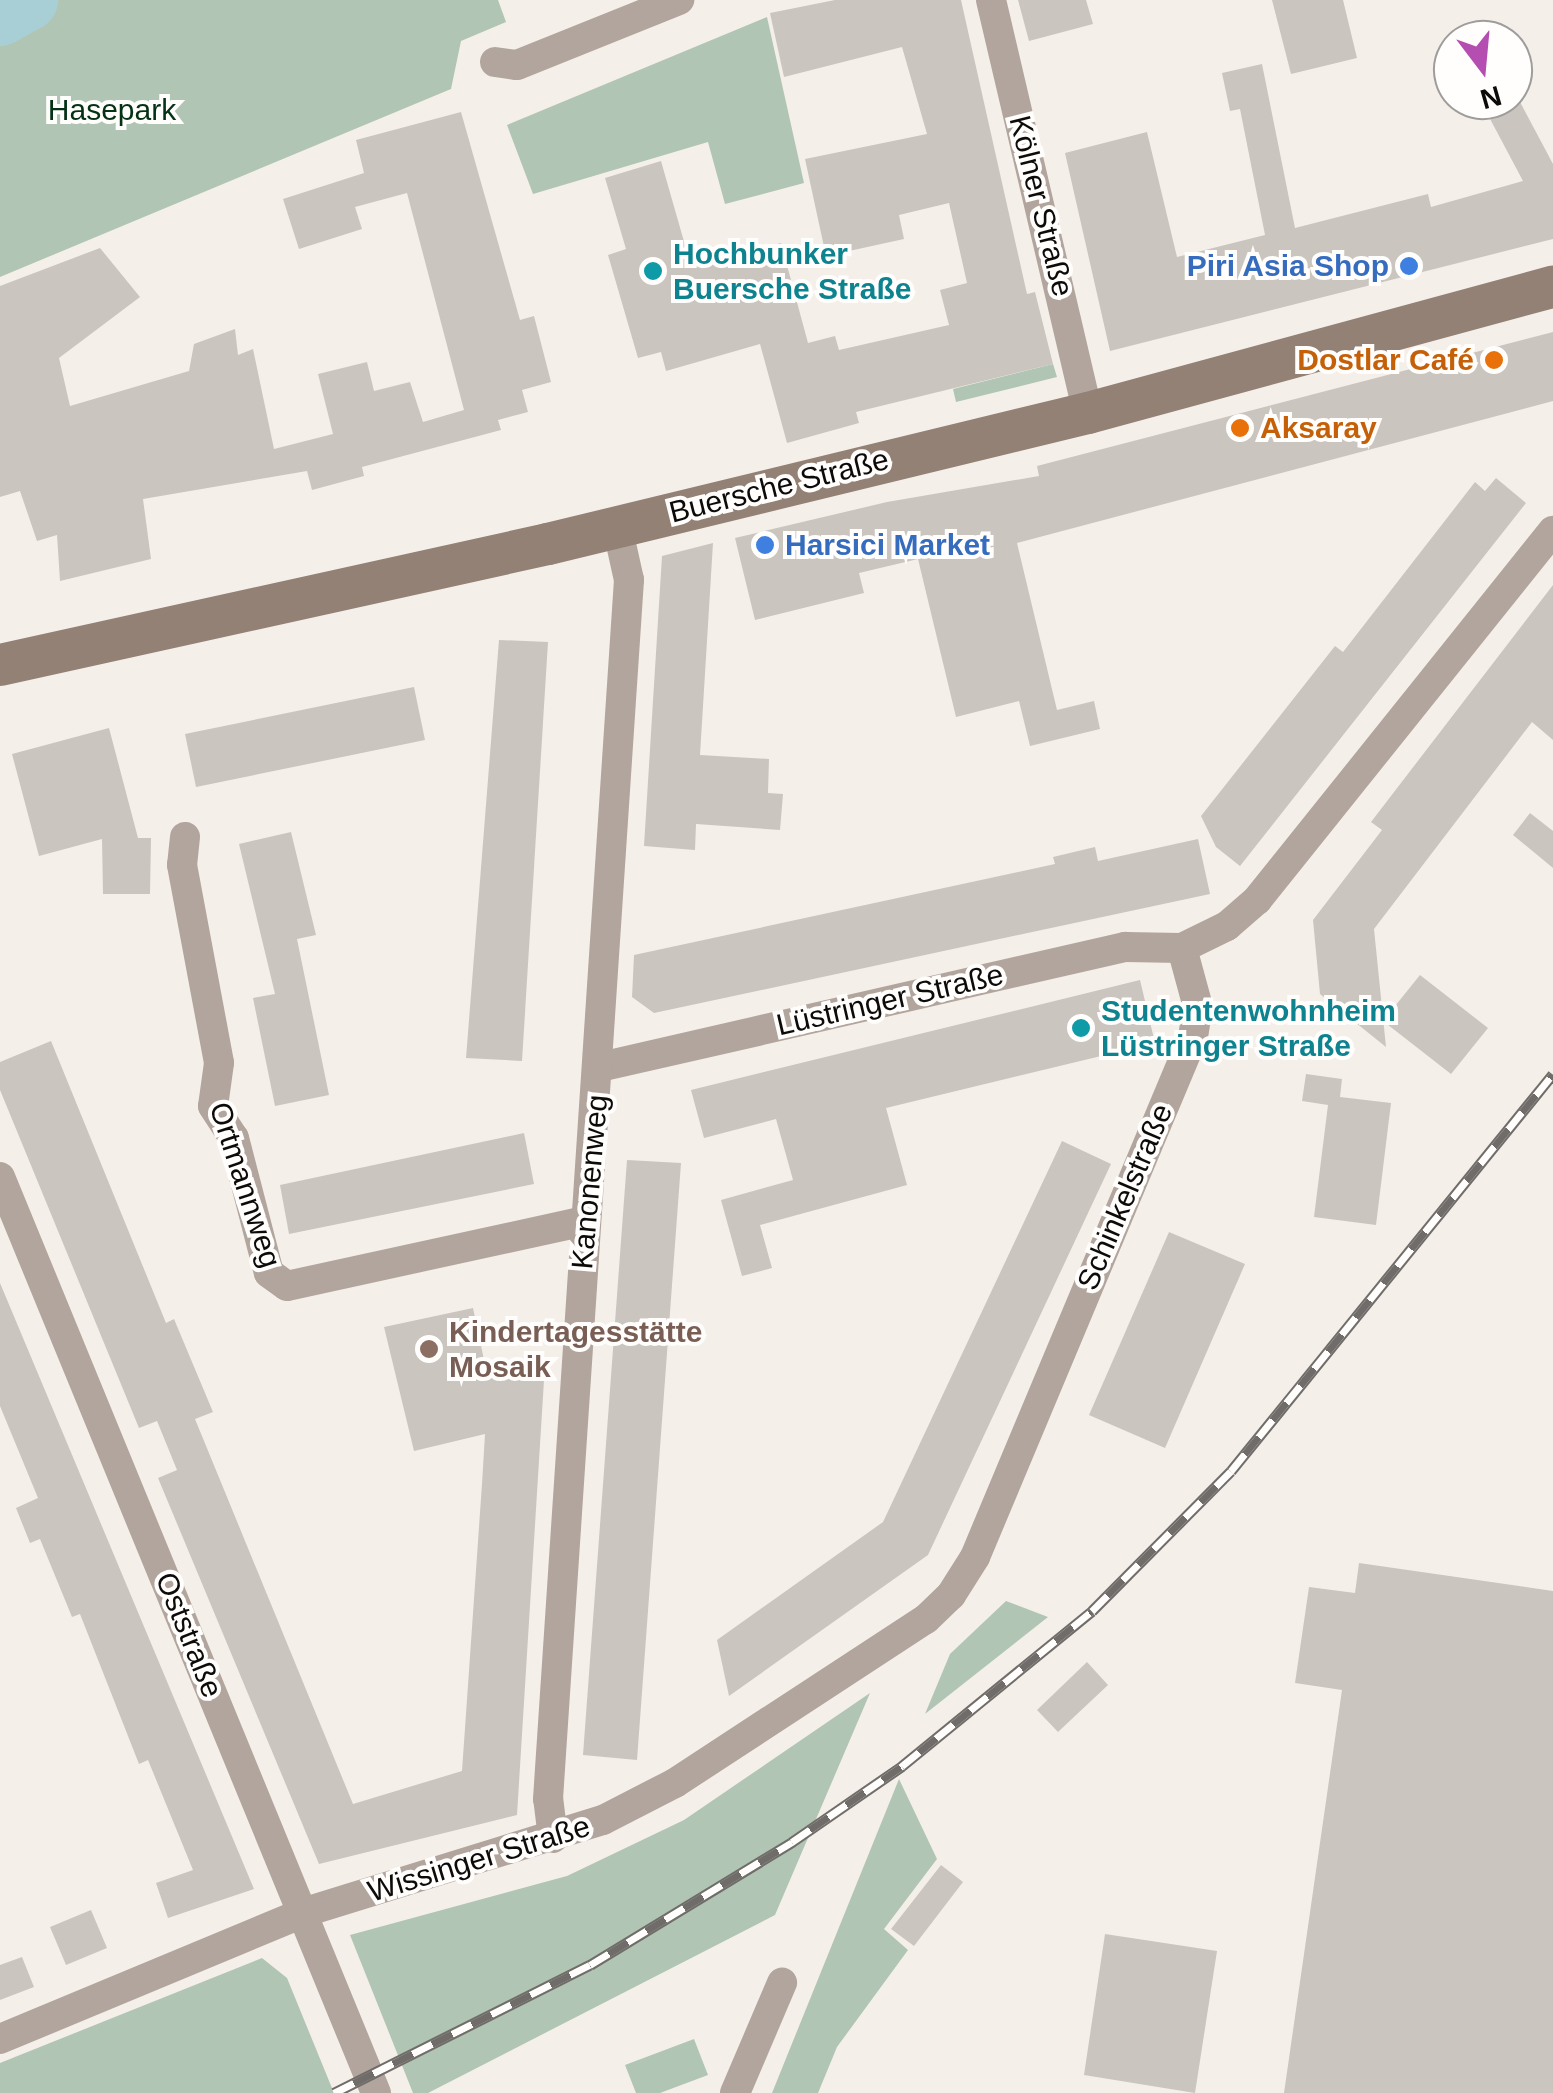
<!DOCTYPE html>
<meta charset="utf-8">
<style>
body{margin:0}
#map{position:relative;width:1553px;height:2093px;overflow:hidden;background:#f5efea;font-family:Arial,sans-serif}
div>[style]{position:absolute}
.green>*{inset:0;background:#b0c5b3}
.river>*{height:62px;margin:-31px;padding:0 31px;transform-origin:31px;border-radius:31px;background:#a9cfd6}
.building>*{inset:0;background:#cac5bf}
.street>*{height:30px;margin:-15px;padding:0 15px;transform-origin:15px;border-radius:15px;background:#b2a59d}
.secondary>*{height:42px;margin:-21px;padding:0 21px;transform-origin:21px;border-radius:21px;background:#938175}
.rail>*{height:11px;margin-top:-5.5px;transform-origin:0;background:repeating-linear-gradient(90deg,#fffefc 0 22px,#706c69 0 44px);box-sizing:border-box;border-block:2px solid #706c69}
.dots>*{width:28px;height:28px;translate:-50% -50%;box-sizing:border-box;border:5px solid #fffefc;border-radius:50%}
span{translate:-50% -50%;white-space:nowrap;text-align:center;line-height:1.15;-webkit-text-stroke:8px #fffefc;paint-order:stroke}
.park-label{font-size:30px;color:#053214}
.street-label{font-size:30px;color:#0d0b09}
.culture-label{font-size:30px;color:#0d838f;font-weight:700}
.left{translate:0 -50%;text-align:left}
.shop-label{font-size:30px;color:#366cbe;font-weight:700}
.right{translate:-100% -50%;text-align:right}
.food-label{font-size:30px;color:#c56008;font-weight:700}
.education-label{font-size:30px;color:#785e54;font-weight:700}
.north{position:absolute;left:1433px;top:20px;width:100px;height:100px;box-sizing:border-box;background:#fffefc;border:2px solid #9e9d9b;border-radius:50%;rotate:164deg;font-size:28px;font-weight:700;line-height:40px;text-align:center;color:#0d0b09}
.north::after{content:'';display:block;margin:auto;width:35px;height:45px;background:#b54eb1;clip-path:polygon(50% 0,100% 100%,50% 72%,0 100%)}
</style>
<div id="map">
<div class="green">
<div style="clip-path:polygon(0 0,498px 0,506px 22px,461px 41px,451px 89px,0 277px)"></div>
<div style="clip-path:polygon(767px 17px,804px 183px,725px 204px,708px 142px,533px 194px,507px 125px)"></div>
<div style="clip-path:polygon(1053px 364px,1057px 377px,956px 402px,953px 389px)"></div>
<div style="clip-path:polygon(1006px 1601px,1048px 1617px,925px 1714px,950px 1654px)"></div>
<div style="clip-path:polygon(870px 1693px,775px 1915px,428px 2093px,413px 2093px,350px 1935px,567px 1876px,684px 1820px)"></div>
<div style="clip-path:polygon(899px 1779px,937px 1859px,884px 1929px,908px 1950px,837px 2047px,818px 2093px,772px 2093px)"></div>
<div style="clip-path:polygon(262px 1958px,287px 1978px,334px 2093px,0 2093px,0 2063px)"></div>
<div style="clip-path:polygon(694px 2039px,708px 2075px,660px 2093px,636px 2093px,625px 2065px)"></div>
</div>
<div class="river">
<div style="left:0;top:15px;width:31px;rotate:-29deg"></div>
</div>
<div class="building">
<div style="clip-path:polygon(835px 0,961px 0,1027px 294px,1035px 292px,1053px 364px,856px 412px,859px 423px,787px 443px,760px 344px,666px 371px,661px 352px,638px 358px,608px 255px,626px 249px,605px 178px,661px 161px,691px 266px,781px 243px,808px 343px,835px 336px,839px 350px,949px 325px,940px 290px,967px 283px,949px 203px,899px 215px,904px 239px,826px 256px,805px 159px,927px 134px,902px 47px,784px 77px,770px 13px)"></div>
<div style="clip-path:polygon(1018px 0,1086px 0,1093px 24px,1029px 41px)"></div>
<div style="clip-path:polygon(1272px 0,1343px 0,1357px 58px,1291px 74px)"></div>
<div style="clip-path:polygon(1262px 64px,1295px 228px,1428px 194px,1431px 207px,1523px 181px,1480px 100px,1519px 100px,1553px 164px,1553px 239px,1110px 351px,1065px 153px,1147px 132px,1177px 257px,1265px 235px,1240px 109px,1230px 111px,1222px 73px)"></div>
<div style="clip-path:polygon(461px 112px,520px 320px,534px 316px,551px 382px,522px 390px,528px 412px,498px 420px,501px 430px,362px 467px,364px 476px,312px 490px,307px 471px,143px 499px,151px 559px,60px 581px,57px 535px,37px 541px,20px 491px,0 497px,0 286px,100px 248px,140px 297px,59px 358px,70px 406px,189px 371px,194px 344px,235px 329px,238px 355px,253px 349px,274px 449px,333px 434px,318px 374px,367px 362px,374px 391px,410px 382px,423px 422px,464px 410px,407px 193px,355px 207px,362px 229px,299px 249px,283px 199px,364px 173px,356px 140px)"></div>
<div style="clip-path:polygon(1553px 332px,1553px 401px,1017px 543px,1057px 710px,1094px 701px,1100px 729px,1030px 746px,1019px 701px,956px 717px,918px 559px,859px 573px,864px 593px,755px 620px,735px 538px,887px 502px,1039px 476px,1037px 466px)"></div>
<div style="clip-path:polygon(1496px 478px,1526px 503px,1240px 866px,1216px 847px,1201px 816px,1335px 646px,1343px 652px,1475px 482px,1485px 491px)"></div>
<div style="clip-path:polygon(713px 543px,700px 755px,769px 759px,768px 793px,783px 794px,780px 830px,696px 824px,695px 850px,644px 846px,662px 556px)"></div>
<div style="clip-path:polygon(1553px 585px,1553px 740px,1532px 722px,1374px 929px,1386px 1047px,1320px 994px,1313px 920px,1382px 830px,1371px 822px)"></div>
<div style="clip-path:polygon(499px 640px,548px 642px,522px 1061px,466px 1058px)"></div>
<div style="clip-path:polygon(414px 687px,425px 740px,196px 787px,185px 734px)"></div>
<div style="clip-path:polygon(109px 728px,138px 838px,151px 838px,150px 894px,103px 894px,102px 839px,39px 856px,12px 754px)"></div>
<div style="clip-path:polygon(1530px 813px,1553px 831px,1553px 868px,1513px 835px)"></div>
<div style="clip-path:polygon(291px 832px,316px 935px,297px 939px,329px 1095px,275px 1106px,253px 998px,275px 994px,239px 844px)"></div>
<div style="clip-path:polygon(1198px 839px,1210px 894px,654px 1013px,632px 997px,634px 955px,1055px 864px,1053px 857px,1095px 847px,1098px 861px)"></div>
<div style="clip-path:polygon(1420px 975px,1488px 1028px,1451px 1074px,1383px 1021px)"></div>
<div style="clip-path:polygon(1140px 980px,1155px 1043px,886px 1108px,907px 1185px,760px 1225px,772px 1268px,742px 1276px,721px 1200px,793px 1180px,776px 1119px,704px 1138px,691px 1090px)"></div>
<div style="clip-path:polygon(51px 1041px,166px 1323px,174px 1319px,213px 1412px,195px 1419px,353px 1804px,462px 1771px,482px 1484px,485px 1434px,414px 1451px,384px 1327px,473px 1308px,487px 1374px,545px 1364px,517px 1815px,319px 1864px,158px 1478px,177px 1470px,157px 1421px,139px 1428px,0 1090px,0 1062px)"></div>
<div style="clip-path:polygon(1306px 1074px,1342px 1079px,1340px 1097px,1391px 1103px,1376px 1225px,1314px 1217px,1328px 1105px,1302px 1101px)"></div>
<div style="clip-path:polygon(524px 1133px,534px 1184px,289px 1234px,280px 1185px)"></div>
<div style="clip-path:polygon(1062px 1141px,1111px 1164px,928px 1555px,729px 1696px,717px 1640px,883px 1522px)"></div>
<div style="clip-path:polygon(627px 1160px,681px 1163px,637px 1760px,583px 1755px)"></div>
<div style="clip-path:polygon(1169px 1232px,1245px 1264px,1165px 1448px,1089px 1415px)"></div>
<div style="clip-path:polygon(0 1283px,254px 1889px,168px 1918px,156px 1883px,193px 1870px,148px 1760px,139px 1764px,80px 1614px,72px 1617px,40px 1539px,30px 1543px,16px 1508px,38px 1498px,0 1406px)"></div>
<div style="clip-path:polygon(1359px 1563px,1553px 1591px,1553px 2093px,1284px 2093px,1342px 1690px,1295px 1683px,1309px 1587px,1355px 1593px)"></div>
<div style="clip-path:polygon(1087px 1662px,1108px 1685px,1058px 1732px,1037px 1710px)"></div>
<div style="clip-path:polygon(941px 1865px,963px 1882px,914px 1946px,891px 1929px)"></div>
<div style="clip-path:polygon(91px 1910px,107px 1948px,66px 1965px,50px 1927px)"></div>
<div style="clip-path:polygon(1105px 1934px,1217px 1951px,1195px 2093px,1084px 2075px)"></div>
<div style="clip-path:polygon(22px 1957px,34px 1987px,0 2000px,0 1965px)"></div>
</div>
<div class="street">
<div style="left:991px;top:0;width:424px;rotate:76.8deg"></div>
<div style="left:495px;top:62px;width:22px;rotate:8deg"></div>
<div style="left:517px;top:65px;width:175px;rotate:-21.9deg"></div>
<div style="left:185px;top:837px;width:28px;rotate:96deg"></div>
<div style="left:182px;top:865px;width:201px;rotate:79.4deg"></div>
<div style="left:219px;top:1063px;width:43px;rotate:97.9deg"></div>
<div style="left:213px;top:1106px;width:38px;rotate:57deg"></div>
<div style="left:234px;top:1138px;width:139px;rotate:75.5deg"></div>
<div style="left:269px;top:1273px;width:22px;rotate:36deg"></div>
<div style="left:287px;top:1286px;width:305px;rotate:-12.3deg"></div>
<div style="left:600px;top:1067px;width:539px;rotate:-12.88deg"></div>
<div style="left:1125px;top:947px;width:57px;rotate:1deg"></div>
<div style="left:0;top:1177px;width:990px;rotate:67.68deg"></div>
<div style="left:553px;top:1838px;width:39px;rotate:-97deg"></div>
<div style="left:548px;top:1799px;width:1222px;rotate:-86.2deg"></div>
<div style="left:629px;top:580px;width:55px;rotate:-102.5deg"></div>
<div style="left:0;top:2039px;width:327px;rotate:-22.6deg"></div>
<div style="left:302px;top:1913px;width:315px;rotate:-17.2deg"></div>
<div style="left:603px;top:1820px;width:81px;rotate:-27.2deg"></div>
<div style="left:675px;top:1783px;width:300px;rotate:-33.2deg"></div>
<div style="left:926px;top:1619px;width:35px;rotate:-44deg"></div>
<div style="left:951px;top:1595px;width:45px;rotate:-57.7deg"></div>
<div style="left:975px;top:1557px;width:564px;rotate:-67.26deg"></div>
<div style="left:1193px;top:1037px;width:30px;rotate:-81deg"></div>
<div style="left:1198px;top:1007px;width:61px;rotate:-105.2deg"></div>
<div style="left:1182px;top:948px;width:50px;rotate:-26.1deg"></div>
<div style="left:1227px;top:926px;width:40px;rotate:-41deg"></div>
<div style="left:1257px;top:900px;width:473px;rotate:-51.3deg"></div>
<div style="left:735px;top:2093px;width:120px;rotate:-66.9deg"></div>
</div>
<div class="secondary">
<div style="left:0;top:665px;width:561px;rotate:-12.45deg"></div>
<div style="left:548px;top:544px;width:556px;rotate:-13.64deg"></div>
<div style="left:1088px;top:413px;width:482px;rotate:-15.2deg"></div>
</div>
<div class="rail">
<div style="left:334px;top:2093px;width:286px;rotate:-26.6deg"></div>
<div style="left:590px;top:1965px;width:237px;rotate:-31.3deg"></div>
<div style="left:792px;top:1842px;width:134px;rotate:-34.6deg"></div>
<div style="left:902px;top:1766px;width:245px;rotate:-39.2deg"></div>
<div style="left:1092px;top:1611px;width:197px;rotate:-45.2deg"></div>
<div style="left:1231px;top:1471px;width:511px;rotate:-50.96deg"></div>
</div>
<div class="dots">
<div style="left:1409px;top:266px;background:#3f7fe0"></div>
<div style="left:653px;top:271px;background:#0f9aa8"></div>
<div style="left:1494px;top:360px;background:#e8710a"></div>
<div style="left:1240px;top:428px;background:#e8710a"></div>
<div style="left:765px;top:545px;background:#3f7fe0"></div>
<div style="left:1081px;top:1028px;background:#0f9aa8"></div>
<div style="left:429px;top:1349px;background:#8d6e63"></div>
</div>
<div class="park-label">
<span style="left:112px;top:110px">Hasepark</span>
</div>
<div class="street-label">
<span style="left:1041px;top:206px;rotate:76deg">Kölner Straße</span>
<span style="left:779px;top:486px;rotate:-14deg">Buersche Straße</span>
<span style="left:890px;top:1000px;rotate:-13deg">Lüstringer Straße</span>
<span style="left:590px;top:1182px;rotate:-85deg">Kanonenweg</span>
<span style="left:245px;top:1185px;rotate:72deg">Ortmannweg</span>
<span style="left:1125px;top:1197px;rotate:-67deg">Schinkelstraße</span>
<span style="left:189px;top:1635px;rotate:68deg">Oststraße</span>
<span style="left:479px;top:1859px;rotate:-17deg">Wissinger Straße</span>
</div>
<div class="culture-label">
<span class="left" style="left:673px;top:271px">Hochbunker<br>Buersche Straße</span>
<span class="left" style="left:1101px;top:1028px">Studentenwohnheim<br>Lüstringer Straße</span>
</div>
<div class="shop-label">
<span class="right" style="left:1389px;top:266px">Piri Asia Shop</span>
<span class="left" style="left:785px;top:545px">Harsici Market</span>
</div>
<div class="food-label">
<span class="right" style="left:1474px;top:360px">Dostlar Café</span>
<span class="left" style="left:1260px;top:428px">Aksaray</span>
</div>
<div class="education-label">
<span class="left" style="left:449px;top:1349px">Kindertagesstätte<br>Mosaik</span>
</div>
<div class="north">N</div>
</div>
